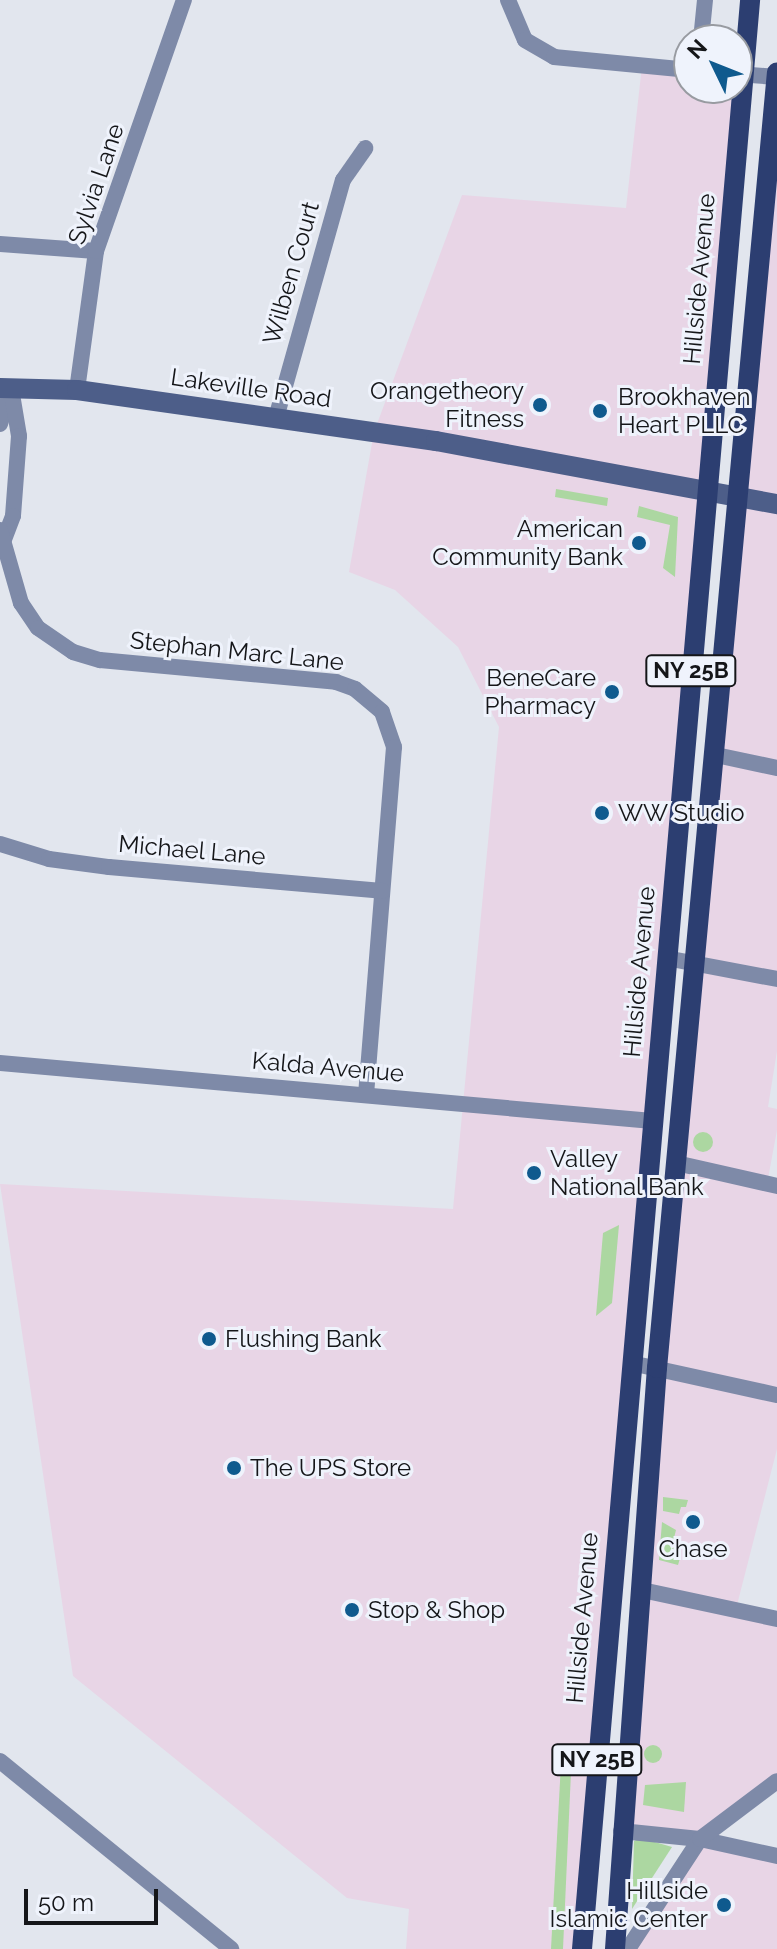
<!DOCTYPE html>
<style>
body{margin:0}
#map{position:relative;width:777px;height:1949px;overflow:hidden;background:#e2e6ee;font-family:Raleway,sans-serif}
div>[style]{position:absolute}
.commercial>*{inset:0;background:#e8d5e6}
.green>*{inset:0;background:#acd7a1}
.round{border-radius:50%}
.street>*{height:16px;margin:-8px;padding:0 8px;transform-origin:8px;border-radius:8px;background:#7e8aa8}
.secondary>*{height:20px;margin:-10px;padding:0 10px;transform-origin:10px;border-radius:10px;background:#4d5e89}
.primary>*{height:20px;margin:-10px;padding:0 10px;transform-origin:10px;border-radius:10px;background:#2c3e71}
.dots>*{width:22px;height:22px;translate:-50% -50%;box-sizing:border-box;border:4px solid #eff3fc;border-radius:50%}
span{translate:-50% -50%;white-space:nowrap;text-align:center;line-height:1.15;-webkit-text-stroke:6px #eff3fc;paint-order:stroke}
.shield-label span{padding:2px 6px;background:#eff3fc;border:2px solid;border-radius:6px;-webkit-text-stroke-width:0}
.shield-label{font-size:22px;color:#151619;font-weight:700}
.street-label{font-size:24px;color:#151619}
.poi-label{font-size:24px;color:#151619}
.right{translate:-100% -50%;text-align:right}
.left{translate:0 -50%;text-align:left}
.north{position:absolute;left:673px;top:24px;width:80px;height:80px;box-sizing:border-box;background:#eff3fc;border:2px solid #989ba1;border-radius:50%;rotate:313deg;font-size:22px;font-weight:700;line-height:32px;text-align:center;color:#151619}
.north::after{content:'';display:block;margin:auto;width:28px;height:36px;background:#0f5a8e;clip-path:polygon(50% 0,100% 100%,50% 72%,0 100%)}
.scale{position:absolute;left:24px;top:1889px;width:134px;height:36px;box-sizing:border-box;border:4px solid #151619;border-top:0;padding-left:10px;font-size:24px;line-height:28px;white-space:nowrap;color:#151619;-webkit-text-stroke:6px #eff3fc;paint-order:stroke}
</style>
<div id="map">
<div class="commercial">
<div style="clip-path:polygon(642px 66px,689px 70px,689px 88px,737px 88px,582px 1949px,406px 1949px,409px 1909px,347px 1898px,73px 1676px,0 1184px,453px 1209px,499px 727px,458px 647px,395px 590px,349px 572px,374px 432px,462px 195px,626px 208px)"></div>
<div style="clip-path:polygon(777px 77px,777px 1051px,768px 1107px,777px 1109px,777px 1130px,767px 1184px,777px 1186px,777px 1449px,736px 1609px,777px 1619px,777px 1781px,701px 1838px,777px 1856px,777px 1949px,628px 1949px,699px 1839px,621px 1831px)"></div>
</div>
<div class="green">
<div style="clip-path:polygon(556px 489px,608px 498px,607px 506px,555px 497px)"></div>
<div style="clip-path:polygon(639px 506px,678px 517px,675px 577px,663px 568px,670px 525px,637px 517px)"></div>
<div class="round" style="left:693px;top:1132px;width:20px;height:20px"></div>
<div style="clip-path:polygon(619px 1225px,612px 1303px,596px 1316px,603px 1233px)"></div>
<div style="clip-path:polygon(663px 1497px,688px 1500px,686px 1507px,681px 1507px,679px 1514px,663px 1511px)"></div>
<div style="clip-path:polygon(662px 1522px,676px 1530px,672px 1546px,681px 1555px,678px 1565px,659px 1560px)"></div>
<div class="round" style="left:644px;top:1745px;width:18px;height:18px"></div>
<div style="clip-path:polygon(561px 1763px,571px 1772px,563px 1949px,551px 1949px)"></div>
<div style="clip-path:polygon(686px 1782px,684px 1812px,643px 1805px,645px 1785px)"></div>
<div style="clip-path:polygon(641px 1838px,672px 1847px,632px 1909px,634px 1841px)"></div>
</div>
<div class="street">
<div style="left:508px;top:0;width:43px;rotate:67deg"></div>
<div style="left:525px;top:40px;width:34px;rotate:30deg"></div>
<div style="left:554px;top:57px;width:136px;rotate:5.5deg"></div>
<div style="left:701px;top:40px;width:40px;rotate:-84.3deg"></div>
<div style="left:737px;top:74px;width:40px;rotate:4.3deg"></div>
<div style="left:0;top:244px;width:96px;rotate:4.2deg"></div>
<div style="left:77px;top:390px;width:140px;rotate:-82.2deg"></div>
<div style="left:96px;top:251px;width:266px;rotate:-70.7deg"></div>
<div style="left:276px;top:418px;width:247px;rotate:-74.3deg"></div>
<div style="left:343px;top:180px;width:39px;rotate:-55deg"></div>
<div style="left:0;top:424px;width:38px;rotate:-73deg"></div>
<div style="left:11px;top:388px;width:49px;rotate:80.5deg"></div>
<div style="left:19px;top:436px;width:80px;rotate:94.3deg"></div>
<div style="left:13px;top:516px;width:26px;rotate:111deg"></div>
<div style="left:0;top:530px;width:76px;rotate:74deg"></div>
<div style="left:21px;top:603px;width:30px;rotate:56deg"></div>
<div style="left:38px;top:628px;width:42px;rotate:34.4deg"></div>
<div style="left:73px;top:652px;width:28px;rotate:17deg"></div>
<div style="left:100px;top:660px;width:237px;rotate:5.3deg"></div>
<div style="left:336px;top:682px;width:20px;rotate:20deg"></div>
<div style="left:355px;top:689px;width:35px;rotate:40deg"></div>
<div style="left:382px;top:712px;width:37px;rotate:71deg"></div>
<div style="left:394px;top:747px;width:348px;rotate:94.6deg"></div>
<div style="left:716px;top:755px;width:62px;rotate:12deg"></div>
<div style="left:0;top:844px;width:51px;rotate:17deg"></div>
<div style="left:49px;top:859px;width:61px;rotate:7.6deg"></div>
<div style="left:109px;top:867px;width:274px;rotate:5deg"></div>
<div style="left:666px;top:958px;width:113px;rotate:10.7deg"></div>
<div style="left:0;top:1063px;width:655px;rotate:5.08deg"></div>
<div style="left:676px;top:1163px;width:104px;rotate:12.8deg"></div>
<div style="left:631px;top:1363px;width:149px;rotate:12.4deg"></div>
<div style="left:642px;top:1590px;width:138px;rotate:12.1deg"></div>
<div style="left:0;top:1761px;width:298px;rotate:39.1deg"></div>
<div style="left:621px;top:1831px;width:79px;rotate:5.8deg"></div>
<div style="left:700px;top:1839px;width:79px;rotate:12.4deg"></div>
<div style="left:628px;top:1949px;width:131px;rotate:-56.8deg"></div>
<div style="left:700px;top:1839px;width:96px;rotate:-37deg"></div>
</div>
<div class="secondary">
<div style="left:0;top:388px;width:77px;rotate:1.5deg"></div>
<div style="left:77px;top:390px;width:363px;rotate:8.1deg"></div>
<div style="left:436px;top:441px;width:347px;rotate:10.5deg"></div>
</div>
<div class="primary">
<div style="left:582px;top:1949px;width:1956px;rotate:-85.07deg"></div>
<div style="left:615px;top:1949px;width:583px;rotate:-85.87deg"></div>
<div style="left:657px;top:1368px;width:1301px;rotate:-84.71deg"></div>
</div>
<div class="dots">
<div style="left:540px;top:405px;background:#0f5a8e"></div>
<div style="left:600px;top:411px;background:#0f5a8e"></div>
<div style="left:639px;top:543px;background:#0f5a8e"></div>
<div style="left:612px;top:692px;background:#0f5a8e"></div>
<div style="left:602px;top:813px;background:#0f5a8e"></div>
<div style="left:534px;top:1173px;background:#0f5a8e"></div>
<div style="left:209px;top:1339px;background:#0f5a8e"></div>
<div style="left:234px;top:1468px;background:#0f5a8e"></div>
<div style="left:693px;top:1522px;background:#0f5a8e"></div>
<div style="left:352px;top:1610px;background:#0f5a8e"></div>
<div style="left:724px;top:1905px;background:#0f5a8e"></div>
</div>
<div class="shield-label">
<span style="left:691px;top:671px">NY 25B</span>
<span style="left:597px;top:1760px">NY 25B</span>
</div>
<div class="street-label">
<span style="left:96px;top:184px;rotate:-71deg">Sylvia Lane</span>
<span style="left:291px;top:273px;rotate:-74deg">Wilben Court</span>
<span style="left:699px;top:279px;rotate:-85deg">Hillside Avenue</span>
<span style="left:251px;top:388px;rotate:8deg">Lakeville Road</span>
<span style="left:237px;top:651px;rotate:6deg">Stephan Marc Lane</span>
<span style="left:192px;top:850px;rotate:5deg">Michael Lane</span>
<span style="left:639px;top:972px;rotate:-85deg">Hillside Avenue</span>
<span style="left:328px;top:1067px;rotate:5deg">Kalda Avenue</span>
<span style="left:582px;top:1618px;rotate:-85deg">Hillside Avenue</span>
</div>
<div class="poi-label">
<span class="right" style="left:524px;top:405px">Orangetheory<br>Fitness</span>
<span class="left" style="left:618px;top:411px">Brookhaven<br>Heart PLLC</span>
<span class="right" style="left:623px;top:543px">American<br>Community Bank</span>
<span class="right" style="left:596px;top:692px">BeneCare<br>Pharmacy</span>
<span class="left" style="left:618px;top:813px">WW Studio</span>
<span class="left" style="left:550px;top:1173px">Valley<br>National Bank</span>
<span class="left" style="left:225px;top:1339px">Flushing Bank</span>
<span class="left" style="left:250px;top:1468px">The UPS Store</span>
<span style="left:693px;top:1549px">Chase</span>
<span class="left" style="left:368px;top:1610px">Stop &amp; Shop</span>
<span class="right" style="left:708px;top:1905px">Hillside<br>Islamic Center</span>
</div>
<div class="north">N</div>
<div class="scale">50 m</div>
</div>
